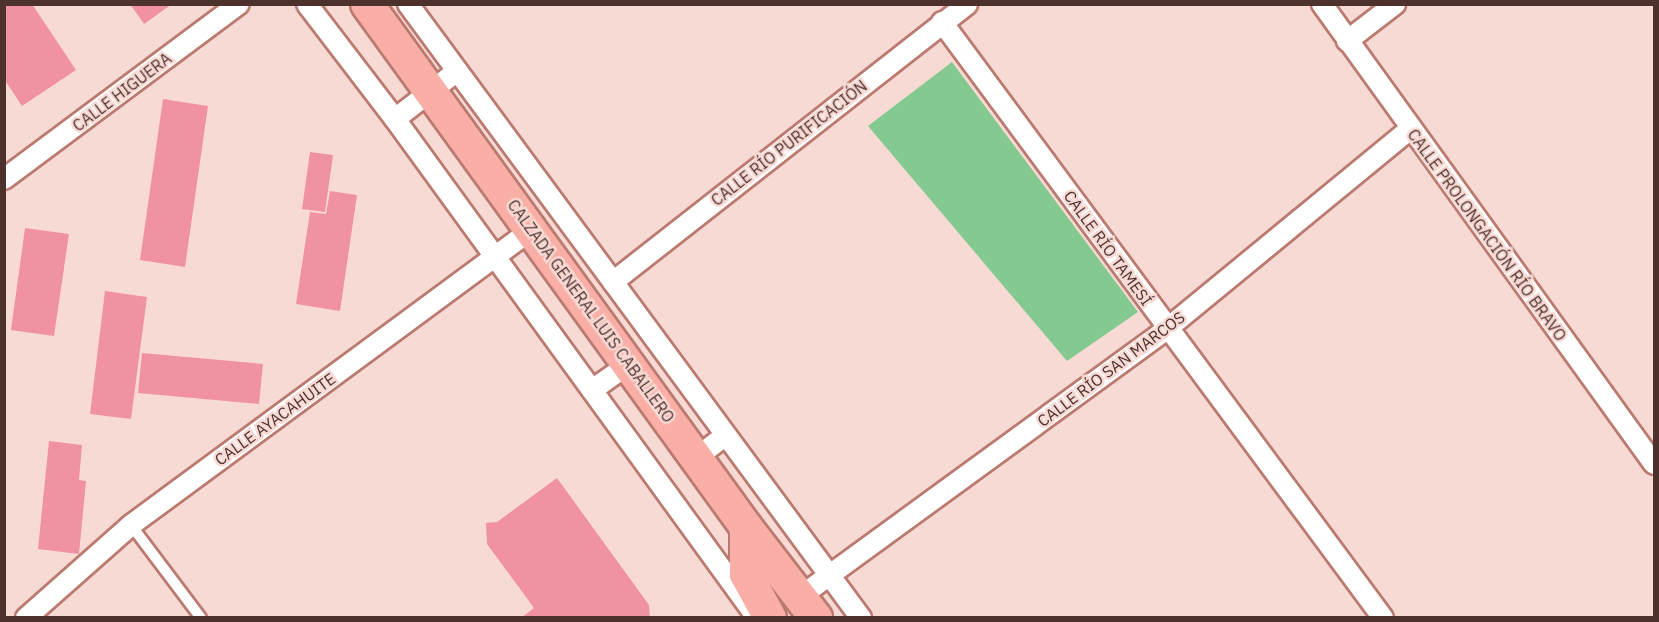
<!DOCTYPE html>
<meta charset="utf-8">
<style>
body{margin:0}
#map{position:relative;width:1659px;height:622px;overflow:hidden;background:#f8dad5;font-family:"IBM Plex Sans",sans-serif}
div>[style]{position:absolute}
.green>*{inset:0;background:#84c990}
.building>*{inset:0;background:#f192a3}
.roads{filter:drop-shadow(2px 0 #bb7a70) drop-shadow(-2px 0 #bb7a70) drop-shadow(0 2px #bb7a70) drop-shadow(0 -2px #bb7a70)}
.service>*{height:10px;margin:-5px;padding:0 5px;transform-origin:5px;border-radius:5px;background:#fff}
.minor>*{height:20px;margin:-10px;padding:0 10px;transform-origin:10px;border-radius:10px;background:#fff}
.primary>*{height:32px;margin:-16px;padding:0 16px;transform-origin:16px;border-radius:16px;background:#faafa6}
span{translate:-50% -50%;white-space:nowrap;text-align:center;line-height:1.15;-webkit-text-stroke:5px #f8dad5;paint-order:stroke}
.street-label{font-size:16px;color:#4d312d}
.frame{position:absolute;inset:0;border:6px solid #4d312d;pointer-events:none}
</style>
<div id="map">
<div class="green">
<div style="clip-path:polygon(952px 62px,1138px 312px,1067px 361px,868px 126px)"></div>
</div>
<div class="building">
<div style="clip-path:polygon(4px 4px,32px 4px,76px 70px,22px 106px,4px 79px)"></div>
<div style="clip-path:polygon(130px 4px,172px 4px,144px 24px)"></div>
<div style="clip-path:polygon(163px 99px,208px 106px,185px 267px,140px 260px)"></div>
<div style="clip-path:polygon(310px 152px,333px 155px,325px 212px,302px 209px)"></div>
<div style="clip-path:polygon(330px 191px,357px 195px,340px 311px,296px 304px,310px 212px,326px 214px)"></div>
<div style="clip-path:polygon(25px 228px,69px 234px,54px 336px,11px 330px)"></div>
<div style="clip-path:polygon(105px 291px,147px 297px,131px 419px,90px 414px)"></div>
<div style="clip-path:polygon(142px 353px,263px 364px,259px 404px,138px 393px)"></div>
<div style="clip-path:polygon(49px 441px,82px 445px,79px 480px,86px 481px,79px 554px,38px 549px)"></div>
<div style="clip-path:polygon(557px 478px,649px 605px,650px 618px,521px 618px,534px 608px,487px 544px,486px 523px,497px 522px)"></div>
</div>
<div class="roads">
<div class="service">
<div style="left:131px;top:525px;width:116px;rotate:53deg"></div>
</div>
<div class="minor">
<div style="left:307px;top:4px;width:145px;rotate:52.6deg"></div>
<div style="left:395px;top:119px;width:609px;rotate:54.01deg"></div>
<div style="left:408px;top:4px;width:763px;rotate:53.58deg"></div>
<div style="left:1322px;top:4px;width:567px;rotate:54.18deg"></div>
<div style="left:942px;top:22px;width:741px;rotate:53.5deg"></div>
<div style="left:1347px;top:41px;width:61px;rotate:-37.6deg"></div>
<div style="left:395px;top:119px;width:78px;rotate:-37.7deg"></div>
<div style="left:4px;top:179px;width:293px;rotate:-36.7deg"></div>
<div style="left:613px;top:282px;width:450px;rotate:-38.1deg"></div>
<div style="left:592px;top:390px;width:45px;rotate:-35.1deg"></div>
<div style="left:697px;top:457px;width:36px;rotate:-37deg"></div>
<div style="left:801px;top:596px;width:454px;rotate:-36.1deg"></div>
<div style="left:1168px;top:328px;width:313px;rotate:-39.4deg"></div>
<div style="left:26px;top:618px;width:140px;rotate:-41.5deg"></div>
<div style="left:131px;top:525px;width:497px;rotate:-36.4deg"></div>
</div>
<div class="primary">
<div style="left:367px;top:4px;width:646px;rotate:54.07deg"></div>
<div style="left:746px;top:527px;width:115px;rotate:52.4deg"></div>
<div style="left:746px;top:527px;width:47px;rotate:90deg"></div>
<div style="left:746px;top:574px;width:50px;rotate:61.4deg"></div>
</div>
</div>
<div class="street-label">
<span style="left:122px;top:92px;rotate:-37deg">CALLE HIGUERA</span>
<span style="left:789px;top:143px;rotate:-38deg">CALLE RÍO PURIFICACIÓN</span>
<span style="left:1487px;top:235px;rotate:54deg">CALLE PROLONGACIÓN RÍO BRAVO</span>
<span style="left:1108px;top:248px;rotate:54deg">CALLE RÍO TAMESÍ</span>
<span style="left:591px;top:311px;rotate:54deg">CALZADA GENERAL LUIS CABALLERO</span>
<span style="left:1111px;top:369px;rotate:-37deg">CALLE RÍO SAN MARCOS</span>
<span style="left:275px;top:419px;rotate:-36deg">CALLE AYACAHUITE</span>
</div>
<div class="frame"></div>
</div>
